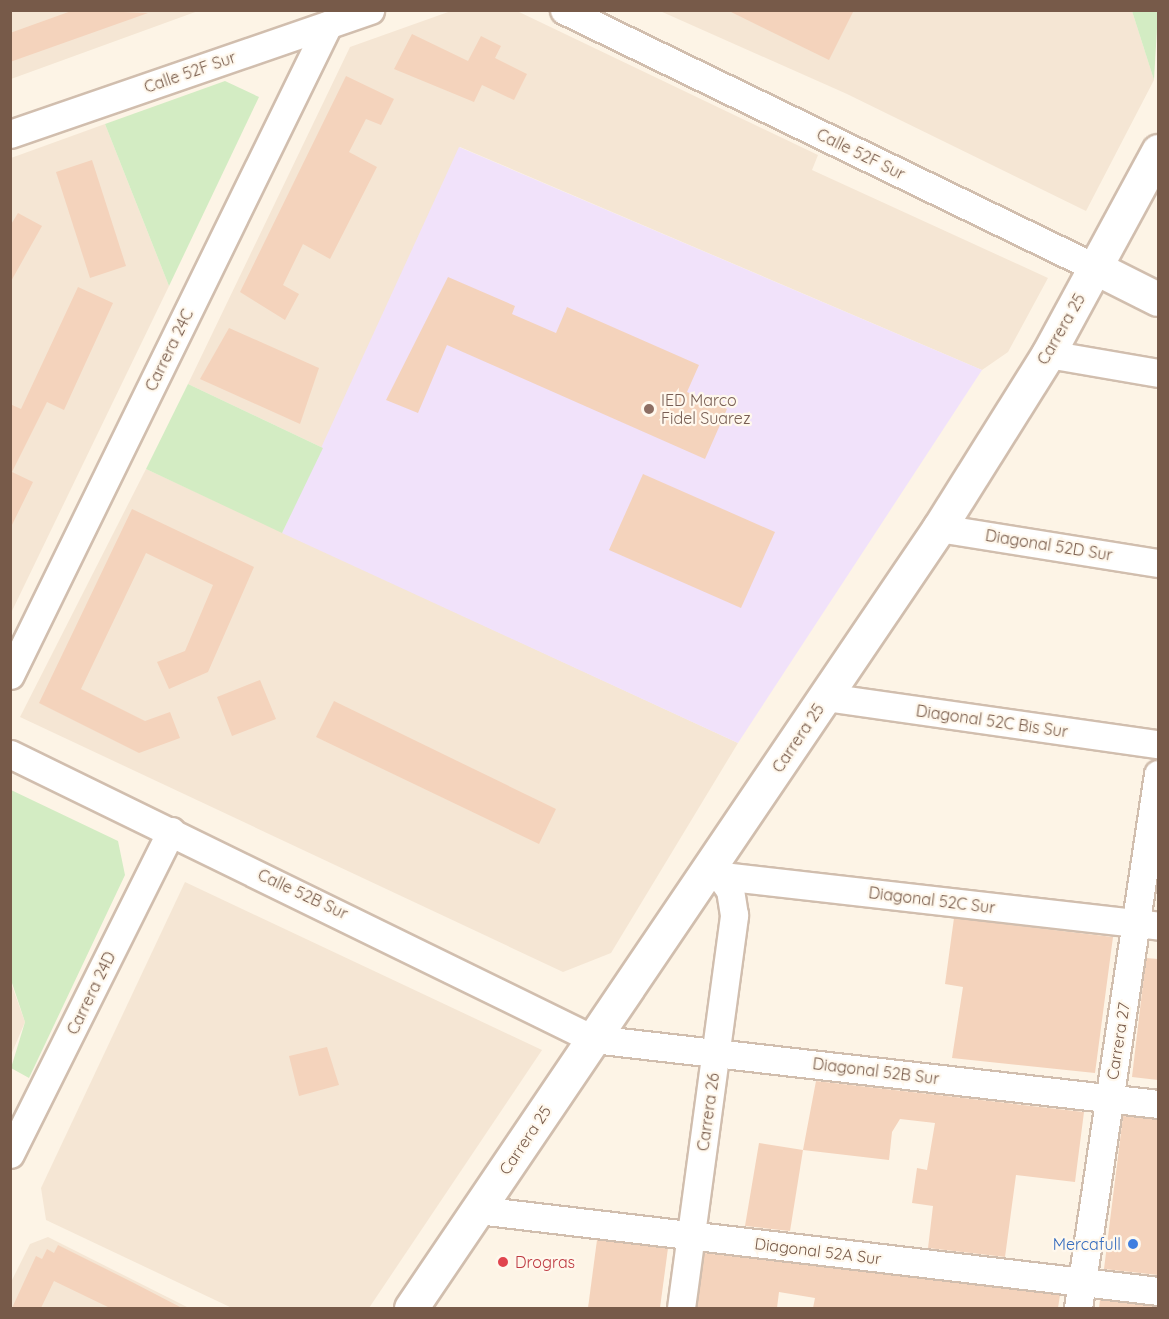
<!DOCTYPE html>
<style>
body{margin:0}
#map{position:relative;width:1169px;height:1319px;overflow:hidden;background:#fdf4e6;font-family:Quicksand,sans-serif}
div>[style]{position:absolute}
.residential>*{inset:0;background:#f5e6d4}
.education>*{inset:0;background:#f1e2fa}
.green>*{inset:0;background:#d3ecc3}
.building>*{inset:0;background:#f4d3bc}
.roads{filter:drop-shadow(2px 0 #d1beae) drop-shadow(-2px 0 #d1beae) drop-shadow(0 2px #d1beae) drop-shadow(0 -2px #d1beae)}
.minor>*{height:27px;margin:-13.5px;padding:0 13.5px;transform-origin:13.5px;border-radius:13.5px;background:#fff}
.tertiary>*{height:33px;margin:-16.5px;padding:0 16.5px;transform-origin:16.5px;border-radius:16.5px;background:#fff}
.dots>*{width:16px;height:16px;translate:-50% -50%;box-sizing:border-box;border:3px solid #fff8ed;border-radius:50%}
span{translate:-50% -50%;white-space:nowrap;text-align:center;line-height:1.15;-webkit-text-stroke:4.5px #fff8ed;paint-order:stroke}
.street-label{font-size:16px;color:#775a49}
.education-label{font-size:16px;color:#785e54}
.left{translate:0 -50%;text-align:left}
.shop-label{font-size:16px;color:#366cbe}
.right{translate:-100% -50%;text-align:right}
.health-label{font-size:16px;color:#be3a42}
.frame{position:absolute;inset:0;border:12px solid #775a49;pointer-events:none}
</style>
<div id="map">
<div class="residential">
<div style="clip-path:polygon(11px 11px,198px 11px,11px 79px)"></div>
<div style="clip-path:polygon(451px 11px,517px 11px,818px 155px,812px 170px,1048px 278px,1008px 352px,982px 370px,460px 147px,323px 448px,188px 384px,350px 47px)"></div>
<div style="clip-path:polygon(660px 11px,1132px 11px,1154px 80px,1086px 211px,847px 94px)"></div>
<div style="clip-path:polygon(105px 124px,169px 286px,11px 613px,11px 158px)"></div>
<div style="clip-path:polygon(146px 469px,738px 743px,611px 953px,563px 972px,20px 717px)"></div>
<div style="clip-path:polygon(185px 882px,542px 1050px,369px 1308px,232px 1308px,46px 1220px,41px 1188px)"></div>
<div style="clip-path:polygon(10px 980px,25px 1022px,11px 1055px,10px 1055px)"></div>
<div style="clip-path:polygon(48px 1237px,189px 1308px,11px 1308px,10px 1284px,30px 1244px)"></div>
</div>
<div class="education">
<div style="clip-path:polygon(459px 147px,982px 370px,738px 743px,282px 533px)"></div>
</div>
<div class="green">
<div style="clip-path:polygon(1132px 11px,1158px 11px,1154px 80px)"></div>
<div style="clip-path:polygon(225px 81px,259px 97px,169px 286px,105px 124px)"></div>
<div style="clip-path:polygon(188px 384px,323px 448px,282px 533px,146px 469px)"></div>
<div style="clip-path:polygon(11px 790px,118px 841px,125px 875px,29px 1078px,11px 1068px,25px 1022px,11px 980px)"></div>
</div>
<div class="building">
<div style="clip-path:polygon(74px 10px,148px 13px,10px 62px,10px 33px)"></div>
<div style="clip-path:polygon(727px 10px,854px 10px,829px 60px)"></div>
<div style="clip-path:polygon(412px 34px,468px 61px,481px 36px,501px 46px,495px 58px,527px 74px,514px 100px,482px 85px,474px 102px,394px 69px)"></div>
<div style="clip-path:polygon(346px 76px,394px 99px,381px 125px,366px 119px,349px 152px,377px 167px,330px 259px,303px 244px,283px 285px,299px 294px,285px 320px,240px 292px)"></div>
<div style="clip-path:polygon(92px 160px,126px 266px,90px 278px,56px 172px)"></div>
<div style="clip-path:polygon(18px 213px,42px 226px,10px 283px,10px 226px)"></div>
<div style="clip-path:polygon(448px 277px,515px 306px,512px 314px,556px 333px,567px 307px,699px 365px,687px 392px,727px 409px,705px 459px,447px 345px,418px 413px,386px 400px)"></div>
<div style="clip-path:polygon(78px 287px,113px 303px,64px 410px,47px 402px,12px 472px,33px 482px,10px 529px,10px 404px,21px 409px)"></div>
<div style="clip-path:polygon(229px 328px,319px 368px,300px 424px,200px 379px)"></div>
<div style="clip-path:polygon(643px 474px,775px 532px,741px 608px,609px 550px)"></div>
<div style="clip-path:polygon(132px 509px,254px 567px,208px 672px,169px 689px,157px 662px,185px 651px,213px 585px,146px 553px,81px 689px,145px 721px,170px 712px,180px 738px,139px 753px,39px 703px)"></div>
<div style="clip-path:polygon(260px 680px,276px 719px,232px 736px,217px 697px)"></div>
<div style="clip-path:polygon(334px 701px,556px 809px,539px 844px,316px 737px)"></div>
<div style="clip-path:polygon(954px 918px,1113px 937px,1095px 1073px,952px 1058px,963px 987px,945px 984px)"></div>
<div style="clip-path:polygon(1146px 958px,1158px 959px,1158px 1080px,1132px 1077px)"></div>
<div style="clip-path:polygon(327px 1047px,339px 1085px,299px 1096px,289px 1056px)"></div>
<div style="clip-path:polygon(816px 1081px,1084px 1112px,1075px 1182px,1016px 1175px,1005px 1257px,928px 1248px,933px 1206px,912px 1203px,917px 1168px,927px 1170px,935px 1123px,900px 1119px,892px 1132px,889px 1160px,803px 1150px)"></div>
<div style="clip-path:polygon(1123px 1116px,1158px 1119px,1158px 1275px,1104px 1269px)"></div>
<div style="clip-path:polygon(759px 1143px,803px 1150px,790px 1231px,745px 1226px)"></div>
<div style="clip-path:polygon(597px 1240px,668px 1248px,660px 1308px,588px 1308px)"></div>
<div style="clip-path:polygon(58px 1245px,132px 1282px,182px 1308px,110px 1308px,54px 1281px,41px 1308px,12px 1308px,36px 1256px,42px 1259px,47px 1249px,54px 1253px)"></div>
<div style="clip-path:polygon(704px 1253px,1060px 1295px,1058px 1308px,813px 1308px,815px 1298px,779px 1292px,777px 1308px,697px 1308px)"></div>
<div style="clip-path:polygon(1100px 1300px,1158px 1306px,1158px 1308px,1099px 1308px)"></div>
</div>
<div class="roads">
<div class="minor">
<div style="left:564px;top:10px;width:591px;rotate:25.87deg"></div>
<div style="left:10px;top:134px;width:381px;rotate:-19deg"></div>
<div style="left:1048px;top:354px;width:112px;rotate:9.8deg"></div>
<div style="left:939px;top:528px;width:222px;rotate:9.1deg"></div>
<div style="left:10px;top:675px;width:724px;rotate:-63.93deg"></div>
<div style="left:826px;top:697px;width:335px;rotate:8.1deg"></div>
<div style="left:10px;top:754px;width:649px;rotate:26.05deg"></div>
<div style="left:593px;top:1039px;width:569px;rotate:6.56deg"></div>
<div style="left:705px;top:874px;width:456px;rotate:6.5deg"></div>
<div style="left:10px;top:1154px;width:361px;rotate:-63.5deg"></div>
<div style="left:478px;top:1210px;width:685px;rotate:6.79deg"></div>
<div style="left:681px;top:1308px;width:397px;rotate:-82.3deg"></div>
<div style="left:734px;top:915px;width:25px;rotate:-99deg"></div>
<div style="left:730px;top:890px;width:17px;rotate:-126deg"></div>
<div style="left:1078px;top:1308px;width:540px;rotate:-81.48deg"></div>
</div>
<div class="tertiary">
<div style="left:1096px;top:268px;width:69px;rotate:26.6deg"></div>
<div style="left:411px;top:1308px;width:942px;rotate:-55.91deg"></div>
<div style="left:939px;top:528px;width:205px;rotate:-57.9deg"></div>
<div style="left:1048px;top:354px;width:231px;rotate:-61.5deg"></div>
</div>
</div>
<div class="dots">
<div style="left:649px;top:409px;background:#8d6e63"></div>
<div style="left:1133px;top:1244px;background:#3f7fe0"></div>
<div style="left:503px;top:1262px;background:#e0444e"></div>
</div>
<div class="street-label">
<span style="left:190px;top:72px;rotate:-19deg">Calle 52F Sur</span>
<span style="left:861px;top:154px;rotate:26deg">Calle 52F Sur</span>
<span style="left:1061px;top:329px;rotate:-60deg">Carrera 25</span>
<span style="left:169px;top:350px;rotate:-64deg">Carrera 24C</span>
<span style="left:1049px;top:545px;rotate:9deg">Diagonal 52D Sur</span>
<span style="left:992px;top:721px;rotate:8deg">Diagonal 52C Bis Sur</span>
<span style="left:798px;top:738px;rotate:-56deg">Carrera 25</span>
<span style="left:303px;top:894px;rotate:25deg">Calle 52B Sur</span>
<span style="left:932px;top:900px;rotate:7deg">Diagonal 52C Sur</span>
<span style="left:91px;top:993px;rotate:-64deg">Carrera 24D</span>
<span style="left:1118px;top:1041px;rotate:-81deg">Carrera 27</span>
<span style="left:876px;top:1071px;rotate:7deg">Diagonal 52B Sur</span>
<span style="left:708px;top:1112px;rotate:-82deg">Carrera 26</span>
<span style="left:525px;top:1140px;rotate:-56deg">Carrera 25</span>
<span style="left:818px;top:1251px;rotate:7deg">Diagonal 52A Sur</span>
</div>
<div class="education-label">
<span class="left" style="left:661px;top:409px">IED Marco<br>Fidel Suarez</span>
</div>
<div class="shop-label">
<span class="right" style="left:1121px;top:1244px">Mercafull</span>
</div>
<div class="health-label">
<span class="left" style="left:515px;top:1262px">Drogras</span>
</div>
<div class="frame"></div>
</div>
